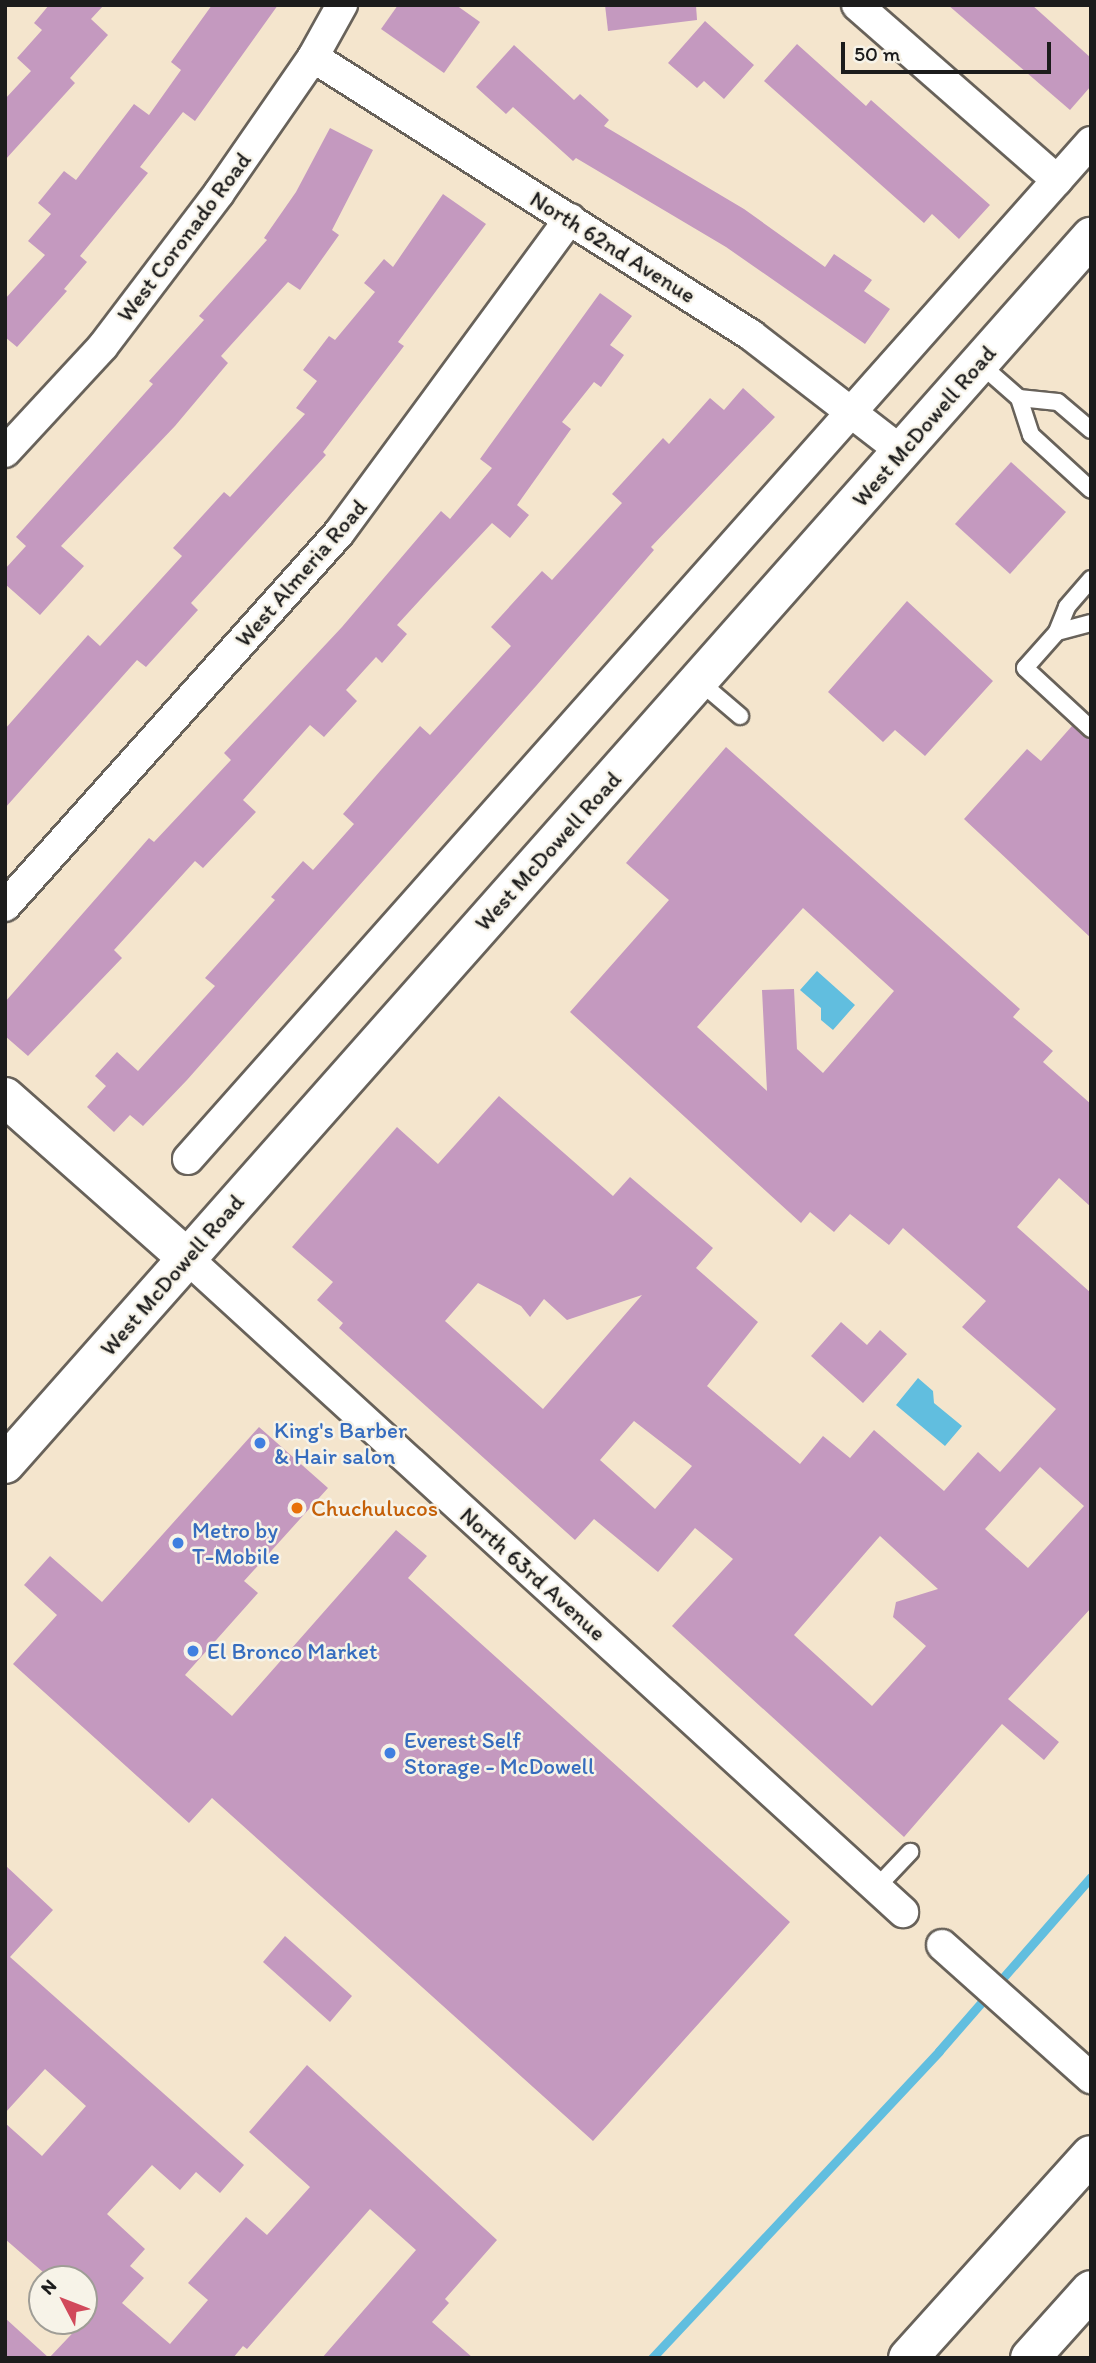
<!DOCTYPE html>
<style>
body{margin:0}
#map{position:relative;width:1096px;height:2363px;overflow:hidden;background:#f4e5cd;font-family:Itim,sans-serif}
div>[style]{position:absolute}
.water>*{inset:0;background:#61bedf}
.stream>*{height:9px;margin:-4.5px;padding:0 4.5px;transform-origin:4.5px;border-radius:4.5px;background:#61bedf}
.building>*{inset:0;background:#c499bf}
.roads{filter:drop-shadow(2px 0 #68625a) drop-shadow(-2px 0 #68625a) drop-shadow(0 2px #68625a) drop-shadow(0 -2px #68625a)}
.lane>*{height:16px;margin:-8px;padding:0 8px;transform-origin:8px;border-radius:8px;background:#fff}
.street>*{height:30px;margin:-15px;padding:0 15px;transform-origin:15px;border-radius:15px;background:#fff}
.secondary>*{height:38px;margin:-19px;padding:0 19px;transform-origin:19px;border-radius:19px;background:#fff}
.primary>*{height:38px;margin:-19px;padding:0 19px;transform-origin:19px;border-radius:19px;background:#fff}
.highway>*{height:38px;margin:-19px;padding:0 19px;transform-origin:19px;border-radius:19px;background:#fff}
.dots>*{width:19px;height:19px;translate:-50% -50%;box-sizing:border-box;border:4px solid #f7f3e8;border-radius:50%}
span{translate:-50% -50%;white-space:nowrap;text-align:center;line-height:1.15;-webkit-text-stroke:5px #f7f3e8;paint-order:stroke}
.street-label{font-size:23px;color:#1c1c1c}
.shop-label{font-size:23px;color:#366cbe}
.left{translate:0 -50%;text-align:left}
.food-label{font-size:23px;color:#c56008}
.frame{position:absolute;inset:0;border:7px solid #1c1c1c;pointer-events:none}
.north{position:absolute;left:28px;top:2265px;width:70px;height:70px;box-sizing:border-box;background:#f7f3e8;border:2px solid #9f9d96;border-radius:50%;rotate:312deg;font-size:19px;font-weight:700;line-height:28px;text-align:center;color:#1c1c1c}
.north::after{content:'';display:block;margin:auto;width:24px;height:32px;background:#d1495b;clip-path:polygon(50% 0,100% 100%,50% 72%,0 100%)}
.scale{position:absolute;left:841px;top:42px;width:210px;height:32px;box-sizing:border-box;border:4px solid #1c1c1c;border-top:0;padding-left:9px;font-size:21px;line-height:24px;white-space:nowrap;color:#1c1c1c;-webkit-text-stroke:5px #f7f3e8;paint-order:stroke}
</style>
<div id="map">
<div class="water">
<div style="clip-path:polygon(817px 971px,855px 1005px,833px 1030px,821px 1020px,821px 1008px,800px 990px)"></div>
<div style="clip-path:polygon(918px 1378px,933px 1391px,934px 1403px,962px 1426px,945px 1446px,896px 1405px)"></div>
</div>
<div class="stream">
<div style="left:652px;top:2358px;width:420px;rotate:-46.9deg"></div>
<div style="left:939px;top:2051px;width:231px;rotate:-48.9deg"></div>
</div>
<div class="building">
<div style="clip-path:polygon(49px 5px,104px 5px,91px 19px,108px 35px,70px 78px,75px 83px,5px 160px,5px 99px,31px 71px,17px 58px,42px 30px,34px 23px)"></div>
<div style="clip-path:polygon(212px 5px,278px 5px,195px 121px,183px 112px,140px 167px,148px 173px,80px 256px,87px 262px,64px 289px,67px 291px,17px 347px,5px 337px,5px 299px,45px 255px,28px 241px,51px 214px,38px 203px,64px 171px,76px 180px,134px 104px,149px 115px,181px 70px,171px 62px)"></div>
<div style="clip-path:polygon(398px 5px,456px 5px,480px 22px,444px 73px,381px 29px)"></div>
<div style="clip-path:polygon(605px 5px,696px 5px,697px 20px,608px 31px)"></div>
<div style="clip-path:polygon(948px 5px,1032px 5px,1091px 58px,1091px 86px,1070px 110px)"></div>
<div style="clip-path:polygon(705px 21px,754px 65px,724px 99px,704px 81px,697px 88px,668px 63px)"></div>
<div style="clip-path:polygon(797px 44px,866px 106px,871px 100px,990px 205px,959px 239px,932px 214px,924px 223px,764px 81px)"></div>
<div style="clip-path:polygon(514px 45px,574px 100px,580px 94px,609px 120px,604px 126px,744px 209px,825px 267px,834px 254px,872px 280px,864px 291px,890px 309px,865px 344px,726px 247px,576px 158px,573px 161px,513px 107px,506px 114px,476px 87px)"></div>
<div style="clip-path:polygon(330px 128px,373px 150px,332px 230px,339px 235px,300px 290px,288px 282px,221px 356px,228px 363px,175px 426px,61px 546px,84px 566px,40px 615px,5px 584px,5px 569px,26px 546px,16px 537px,153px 384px,149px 381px,204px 320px,199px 316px,267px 240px,264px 238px,296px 192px)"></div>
<div style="clip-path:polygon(443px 194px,486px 224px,398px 342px,404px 346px,323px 452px,326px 455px,191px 603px,198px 610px,146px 667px,137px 660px,5px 808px,5px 729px,88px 635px,100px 646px,182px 556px,173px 548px,224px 492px,230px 497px,305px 414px,296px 408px,317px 381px,303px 370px,329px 336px,335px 340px,375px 292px,364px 283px,384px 259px,393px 267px)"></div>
<div style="clip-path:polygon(600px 293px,632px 316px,610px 345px,624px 355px,601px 387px,594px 382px,562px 422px,571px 429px,517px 505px,529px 515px,510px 538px,492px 523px,430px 589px,397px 625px,407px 634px,382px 663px,376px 657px,346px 690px,357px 701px,324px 737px,310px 725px,243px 800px,256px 812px,203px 868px,195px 861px,114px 950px,122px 958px,28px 1056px,5px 1036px,5px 1002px,149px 838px,154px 842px,231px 760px,224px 753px,342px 627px,441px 511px,450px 519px,492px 468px,480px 459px)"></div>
<div style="clip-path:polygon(743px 388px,775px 417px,651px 547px,654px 550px,536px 686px,187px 1080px,143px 1126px,130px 1115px,114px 1132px,87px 1107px,106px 1086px,95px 1076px,117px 1052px,138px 1071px,215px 986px,205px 978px,275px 900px,271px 897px,303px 861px,313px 870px,354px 824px,343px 814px,381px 770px,420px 726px,430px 735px,511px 646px,491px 627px,542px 571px,552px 580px,622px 503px,612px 494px,663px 438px,669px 444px,710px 398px,724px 410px)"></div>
<div style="clip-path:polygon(1011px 462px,1066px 512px,1010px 574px,955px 524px)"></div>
<div style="clip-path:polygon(907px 601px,993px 681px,925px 756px,895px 730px,883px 742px,828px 692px)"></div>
<div style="clip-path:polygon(1072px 726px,1091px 739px,1091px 938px,964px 819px,1027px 749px,1041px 761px)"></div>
<div style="clip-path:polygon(evenodd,726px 747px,1020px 1009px,1013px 1017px,1053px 1051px,1043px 1062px,1091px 1104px,1091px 1207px,1059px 1178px,1017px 1227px,1091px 1293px,1091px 1608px,1008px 1699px,1059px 1742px,1044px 1760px,1002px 1724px,904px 1837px,672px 1626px,733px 1559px,695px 1528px,658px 1572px,594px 1519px,575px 1540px,339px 1328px,343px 1323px,317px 1300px,333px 1282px,292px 1247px,397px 1127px,438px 1164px,499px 1096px,613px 1196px,630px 1177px,713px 1248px,696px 1268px,758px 1322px,707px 1386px,800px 1464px,823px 1436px,850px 1458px,874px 1430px,944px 1491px,978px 1452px,1000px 1472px,1056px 1409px,962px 1327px,986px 1301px,903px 1228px,889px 1245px,850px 1214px,834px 1232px,810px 1212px,801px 1223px,570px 1012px,669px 900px,626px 863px,726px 747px,803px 908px,894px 991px,823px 1073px,797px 1049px,794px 989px,762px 990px,767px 1091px,697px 1027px,803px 908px,726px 747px,478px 1283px,521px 1306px,530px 1317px,544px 1299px,567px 1320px,642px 1295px,543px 1409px,445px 1321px,478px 1283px,726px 747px,634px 1421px,692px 1466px,655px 1509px,600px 1460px,634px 1421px,726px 747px,1040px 1467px,1084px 1506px,1028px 1568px,985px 1529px,1040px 1467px,726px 747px,880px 1536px,938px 1589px,896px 1602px,893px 1617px,926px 1646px,872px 1706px,794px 1635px,880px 1536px)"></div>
<div style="clip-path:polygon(841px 1322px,867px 1345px,880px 1330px,907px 1354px,863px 1403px,811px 1356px)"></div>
<div style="clip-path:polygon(259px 1427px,328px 1488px,244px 1581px,258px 1593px,185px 1675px,232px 1716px,396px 1530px,427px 1556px,408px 1578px,790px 1922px,593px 2141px,212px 1798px,189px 1823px,13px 1664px,57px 1615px,24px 1585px,50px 1556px,102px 1602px)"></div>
<div style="clip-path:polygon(5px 1865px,53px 1910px,10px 1957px,244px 2165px,220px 2193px,196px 2172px,180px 2190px,152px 2165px,107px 2214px,145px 2249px,130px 2266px,144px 2278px,122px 2303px,170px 2344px,208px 2300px,188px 2283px,246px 2217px,267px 2235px,310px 2187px,249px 2132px,307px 2065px,497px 2240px,445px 2299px,449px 2303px,432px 2322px,473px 2358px,322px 2358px,416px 2250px,370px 2209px,247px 2349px,243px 2346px,233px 2358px,5px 2358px,5px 2318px,49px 2358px,84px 2321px,84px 2279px,51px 2279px,5px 2239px,5px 2123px,42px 2156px,86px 2106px,45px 2069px,5px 2113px)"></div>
<div style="clip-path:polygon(285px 1936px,352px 1996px,330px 2022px,263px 1962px)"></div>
</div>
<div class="roads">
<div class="lane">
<div style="left:979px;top:363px;width:53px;rotate:41.2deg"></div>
<div style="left:1019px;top:398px;width:39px;rotate:72deg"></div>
<div style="left:1031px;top:435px;width:81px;rotate:42.5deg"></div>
<div style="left:1019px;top:398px;width:39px;rotate:6deg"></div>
<div style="left:1058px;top:402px;width:43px;rotate:40.3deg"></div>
<div style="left:1091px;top:579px;width:37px;rotate:131deg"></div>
<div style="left:1067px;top:607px;width:27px;rotate:112deg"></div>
<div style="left:1057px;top:632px;width:48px;rotate:131.6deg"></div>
<div style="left:1025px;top:668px;width:90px;rotate:42.7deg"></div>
<div style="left:1057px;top:632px;width:35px;rotate:-15deg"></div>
<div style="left:699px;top:681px;width:54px;rotate:40.5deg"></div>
<div style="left:876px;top:1888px;width:50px;rotate:-46.6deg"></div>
</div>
<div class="street">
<div style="left:857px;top:5px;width:266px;rotate:41.2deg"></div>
<div style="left:313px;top:57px;width:519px;rotate:32.4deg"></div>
<div style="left:751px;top:335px;width:190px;rotate:37.7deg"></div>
<div style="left:5px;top:452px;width:144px;rotate:-47.2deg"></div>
<div style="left:103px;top:346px;width:192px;rotate:-52.8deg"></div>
<div style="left:219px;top:193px;width:165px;rotate:-55.3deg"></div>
<div style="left:313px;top:57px;width:60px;rotate:-60.9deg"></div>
<div style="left:5px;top:906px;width:501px;rotate:-48.16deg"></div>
<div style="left:339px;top:533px;width:390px;rotate:-53.7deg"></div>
<div style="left:188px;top:1159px;width:1360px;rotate:-48.4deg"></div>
<div style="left:187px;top:1258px;width:970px;rotate:42.41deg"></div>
<div style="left:942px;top:1945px;width:200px;rotate:41.8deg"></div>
</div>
<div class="secondary">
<div style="left:5px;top:1097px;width:243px;rotate:41.5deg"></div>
<div style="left:908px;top:2358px;width:273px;rotate:-48deg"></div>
</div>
<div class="primary">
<div style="left:5px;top:1464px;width:1639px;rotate:-48.49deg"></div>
</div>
<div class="highway">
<div style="left:1030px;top:2358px;width:91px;rotate:-48.1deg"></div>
</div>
</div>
<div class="dots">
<div style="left:260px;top:1443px;background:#3f7fe0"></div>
<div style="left:297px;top:1508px;background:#e8710a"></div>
<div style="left:178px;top:1543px;background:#3f7fe0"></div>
<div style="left:193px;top:1651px;background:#3f7fe0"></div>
<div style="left:390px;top:1753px;background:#3f7fe0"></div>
</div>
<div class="street-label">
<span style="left:184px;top:237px;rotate:-53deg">West Coronado Road</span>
<span style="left:613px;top:247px;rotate:32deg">North 62nd Avenue</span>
<span style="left:924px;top:426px;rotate:-49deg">West McDowell Road</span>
<span style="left:301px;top:573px;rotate:-49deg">West Almeria Road</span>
<span style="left:548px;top:851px;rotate:-48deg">West McDowell Road</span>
<span style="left:172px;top:1275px;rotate:-49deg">West McDowell Road</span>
<span style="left:533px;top:1574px;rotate:42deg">North 63rd Avenue</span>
</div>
<div class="shop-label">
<span class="left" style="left:274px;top:1443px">King's Barber<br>&amp; Hair salon</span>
<span class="left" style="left:192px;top:1543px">Metro by<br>T-Mobile</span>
<span class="left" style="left:207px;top:1651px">El Bronco Market</span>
<span class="left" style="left:404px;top:1753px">Everest Self<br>Storage - McDowell</span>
</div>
<div class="food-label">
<span class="left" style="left:311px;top:1508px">Chuchulucos</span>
</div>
<div class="frame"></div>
<div class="north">N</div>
<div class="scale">50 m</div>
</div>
